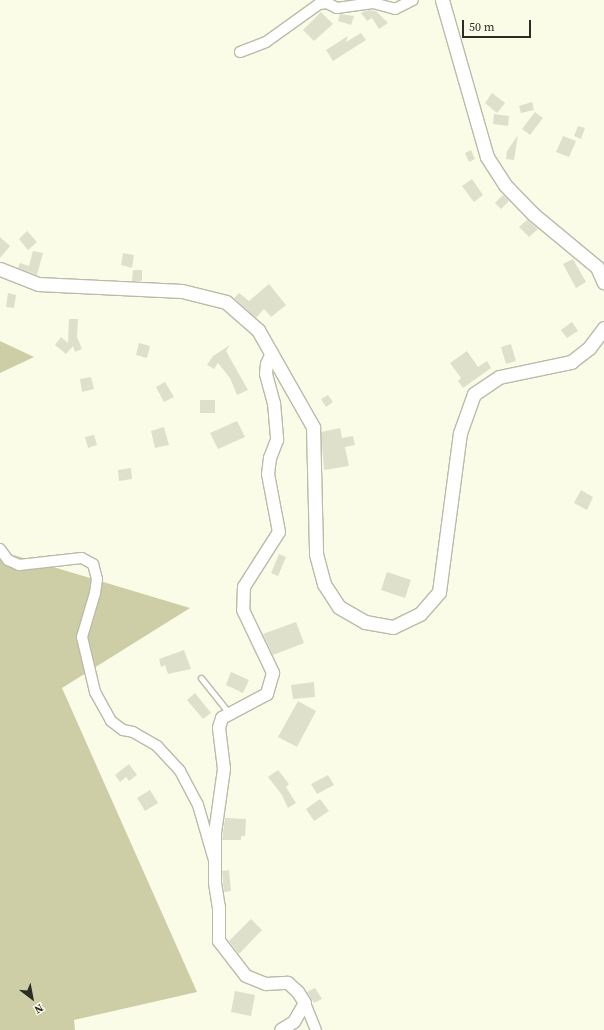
<!DOCTYPE html>
<style>
body{margin:0}
#map{position:relative;width:604px;height:1030px;overflow:hidden;background:#fbfce8;font-family:"Source Serif 4",serif}
div>[style]{position:absolute}
.green>*{inset:0;background:#cdcea5}
.building>*{inset:0;background:#dfe0cc}
.roads{filter:drop-shadow(1px 0 #babba8) drop-shadow(-1px 0 #babba8) drop-shadow(0 1px #babba8) drop-shadow(0 -1px #babba8)}
.service>*{height:5px;margin:-2.5px;padding:0 2.5px;transform-origin:2.5px;border-radius:2.5px;background:#fff}
.minor>*{height:10px;margin:-5px;padding:0 5px;transform-origin:5px;border-radius:5px;background:#fff}
.tertiary>*{height:12px;margin:-6px;padding:0 6px;transform-origin:6px;border-radius:6px;background:#fff}
.secondary>*{height:13px;margin:-6.5px;padding:0 6.5px;transform-origin:6.5px;border-radius:6.5px;background:#fff}
span{translate:-50% -50%;white-space:nowrap;text-align:center;line-height:1.15;-webkit-text-stroke:4px #fbfce8;paint-order:stroke}
.north{position:absolute;left:12px;top:978px;width:40px;height:40px;-webkit-text-stroke:3px #fbfce8;paint-order:stroke;rotate:148deg;font-size:11px;font-weight:700;line-height:16px;text-align:center;color:#2b2c24}
.north::after{content:'';display:block;margin:auto;width:14px;height:18px;background:#2b2c24;clip-path:polygon(50% 0,100% 100%,50% 72%,0 100%)}
.scale{position:absolute;left:462px;top:20px;width:69px;height:18px;box-sizing:border-box;border:2px solid #2b2c24;border-top:0;padding-left:5px;font-size:12px;line-height:14px;white-space:nowrap;color:#2b2c24;-webkit-text-stroke:3px #fbfce8;paint-order:stroke}
</style>
<div id="map">
<div class="green">
<div style="clip-path:polygon(0 341px,34px 357px,0 373px)"></div>
<div style="clip-path:polygon(0 551px,190px 608px,62px 688px,197px 992px,74px 1020px,75px 1030px,0 1030px)"></div>
</div>
<div class="building">
<div style="clip-path:polygon(368px 10px,376px 11px,388px 23px,379px 29px,372px 18px,367px 21px,361px 13px)"></div>
<div style="clip-path:polygon(321px 12px,333px 24px,314px 41px,303px 30px)"></div>
<div style="clip-path:polygon(340px 14px,354px 16px,351px 25px,338px 21px)"></div>
<div style="clip-path:polygon(361px 33px,366px 40px,333px 61px,326px 50px,348px 36px,346px 42px)"></div>
<div style="clip-path:polygon(492px 93px,505px 103px,497px 113px,485px 103px)"></div>
<div style="clip-path:polygon(532px 102px,534px 110px,521px 113px,519px 106px)"></div>
<div style="clip-path:polygon(535px 112px,543px 118px,530px 135px,522px 129px)"></div>
<div style="clip-path:polygon(494px 114px,509px 116px,508px 126px,493px 124px)"></div>
<div style="clip-path:polygon(578px 126px,585px 128px,581px 139px,574px 136px)"></div>
<div style="clip-path:polygon(518px 135px,514px 160px,506px 159px,507px 151px)"></div>
<div style="clip-path:polygon(563px 136px,576px 141px,569px 157px,556px 152px)"></div>
<div style="clip-path:polygon(471px 150px,475px 159px,469px 162px,465px 153px)"></div>
<div style="clip-path:polygon(472px 179px,483px 195px,474px 202px,462px 186px)"></div>
<div style="clip-path:polygon(503px 195px,509px 201px,501px 209px,495px 203px)"></div>
<div style="clip-path:polygon(527px 220px,538px 229px,529px 237px,519px 227px)"></div>
<div style="clip-path:polygon(27px 231px,37px 242px,28px 250px,19px 239px)"></div>
<div style="clip-path:polygon(0 237px,10px 246px,0 258px)"></div>
<div style="clip-path:polygon(33px 251px,43px 253px,37px 275px,18px 268px,20px 263px,29px 266px)"></div>
<div style="clip-path:polygon(123px 253px,134px 255px,132px 268px,121px 265px)"></div>
<div style="clip-path:polygon(573px 259px,586px 282px,576px 288px,563px 264px)"></div>
<div style="clip-path:polygon(133px 270px,142px 270px,142px 281px,132px 281px)"></div>
<div style="clip-path:polygon(269px 284px,286px 305px,271px 317px,264px 309px,256px 318px,234px 298px,239px 293px,249px 301px)"></div>
<div style="clip-path:polygon(8px 293px,16px 295px,14px 308px,6px 307px)"></div>
<div style="clip-path:polygon(69px 319px,78px 319px,77px 337px,82px 349px,75px 352px,73px 346px,66px 354px,55px 345px,61px 337px,68px 343px)"></div>
<div style="clip-path:polygon(572px 322px,578px 331px,567px 338px,561px 330px)"></div>
<div style="clip-path:polygon(139px 343px,150px 346px,147px 358px,136px 355px)"></div>
<div style="clip-path:polygon(511px 344px,516px 361px,506px 364px,501px 347px)"></div>
<div style="clip-path:polygon(230px 345px,226px 351px,248px 390px,237px 395px,230px 378px,218px 363px,214px 369px,207px 365px,213px 356px)"></div>
<div style="clip-path:polygon(467px 351px,478px 367px,487px 361px,491px 368px,463px 388px,458px 381px,461px 378px,450px 363px)"></div>
<div style="clip-path:polygon(91px 377px,94px 389px,82px 392px,80px 379px)"></div>
<div style="clip-path:polygon(165px 382px,174px 397px,164px 402px,156px 387px)"></div>
<div style="clip-path:polygon(328px 395px,333px 402px,326px 407px,321px 399px)"></div>
<div style="clip-path:polygon(200px 400px,215px 400px,215px 413px,200px 413px)"></div>
<div style="clip-path:polygon(237px 421px,245px 437px,218px 449px,210px 433px)"></div>
<div style="clip-path:polygon(164px 427px,169px 445px,155px 448px,151px 431px)"></div>
<div style="clip-path:polygon(340px 428px,342px 438px,353px 436px,355px 445px,345px 447px,349px 466px,324px 470px,321px 432px)"></div>
<div style="clip-path:polygon(94px 435px,97px 445px,88px 448px,85px 437px)"></div>
<div style="clip-path:polygon(131px 468px,132px 479px,119px 481px,118px 470px)"></div>
<div style="clip-path:polygon(581px 490px,593px 497px,587px 510px,574px 503px)"></div>
<div style="clip-path:polygon(279px 554px,286px 557px,278px 576px,271px 573px)"></div>
<div style="clip-path:polygon(387px 572px,411px 580px,405px 598px,381px 590px)"></div>
<div style="clip-path:polygon(296px 622px,304px 643px,273px 655px,263px 634px)"></div>
<div style="clip-path:polygon(184px 650px,191px 669px,168px 674px,165px 665px,161px 667px,159px 659px)"></div>
<div style="clip-path:polygon(231px 672px,249px 680px,243px 693px,226px 685px)"></div>
<div style="clip-path:polygon(314px 682px,315px 697px,293px 699px,291px 685px)"></div>
<div style="clip-path:polygon(195px 693px,211px 713px,203px 719px,187px 700px)"></div>
<div style="clip-path:polygon(298px 701px,316px 711px,297px 747px,278px 737px)"></div>
<div style="clip-path:polygon(129px 764px,137px 775px,129px 781px,126px 777px,120px 782px,115px 775px)"></div>
<div style="clip-path:polygon(278px 770px,289px 784px,286px 787px,296px 803px,288px 808px,282px 795px,268px 777px)"></div>
<div style="clip-path:polygon(328px 775px,334px 785px,317px 794px,311px 784px)"></div>
<div style="clip-path:polygon(150px 790px,158px 803px,145px 811px,137px 798px)"></div>
<div style="clip-path:polygon(320px 799px,329px 811px,314px 821px,306px 809px)"></div>
<div style="clip-path:polygon(225px 818px,246px 819px,245px 836px,241px 836px,241px 840px,222px 840px)"></div>
<div style="clip-path:polygon(229px 870px,231px 891px,224px 892px,222px 871px)"></div>
<div style="clip-path:polygon(251px 919px,262px 930px,239px 954px,229px 941px)"></div>
<div style="clip-path:polygon(315px 988px,322px 999px,314px 1003px,307px 992px)"></div>
<div style="clip-path:polygon(235px 991px,255px 995px,251px 1016px,231px 1012px)"></div>
</div>
<div class="roads">
<div class="service">
<div style="left:201px;top:678px;width:45px;rotate:51.3deg"></div>
</div>
<div class="minor">
<div style="left:240px;top:52px;width:28px;rotate:-21deg"></div>
<div style="left:266px;top:42px;width:65px;rotate:-35.6deg"></div>
<div style="left:319px;top:4px;width:8px;rotate:-7deg"></div>
<div style="left:327px;top:3px;width:11px;rotate:27deg"></div>
<div style="left:337px;top:8px;width:36px;rotate:-8deg"></div>
<div style="left:373px;top:3px;width:23px;rotate:15deg"></div>
<div style="left:395px;top:9px;width:20px;rotate:-27deg"></div>
<div style="left:0;top:549px;width:14px;rotate:54deg"></div>
<div style="left:8px;top:560px;width:12px;rotate:24deg"></div>
<div style="left:19px;top:565px;width:63px;rotate:-6.3deg"></div>
<div style="left:82px;top:558px;width:13px;rotate:29deg"></div>
<div style="left:93px;top:564px;width:16px;rotate:75deg"></div>
<div style="left:97px;top:579px;width:14px;rotate:98deg"></div>
<div style="left:95px;top:593px;width:46px;rotate:106.5deg"></div>
<div style="left:82px;top:637px;width:57px;rotate:76.7deg"></div>
<div style="left:95px;top:692px;width:33px;rotate:61deg"></div>
<div style="left:111px;top:721px;width:15px;rotate:37deg"></div>
<div style="left:123px;top:730px;width:10px;rotate:11deg"></div>
<div style="left:133px;top:732px;width:28px;rotate:30deg"></div>
<div style="left:157px;top:746px;width:34px;rotate:47deg"></div>
<div style="left:180px;top:771px;width:38px;rotate:62deg"></div>
<div style="left:198px;top:805px;width:54px;rotate:73.9deg"></div>
<div style="left:305px;top:1003px;width:29px;rotate:68deg"></div>
</div>
<div class="tertiary">
<div style="left:272px;top:353px;width:12px;rotate:114deg"></div>
<div style="left:267px;top:364px;width:10px;rotate:96deg"></div>
<div style="left:266px;top:374px;width:30px;rotate:75deg"></div>
<div style="left:274px;top:403px;width:37px;rotate:85deg"></div>
<div style="left:277px;top:440px;width:19px;rotate:111deg"></div>
<div style="left:270px;top:458px;width:16px;rotate:97deg"></div>
<div style="left:268px;top:474px;width:59px;rotate:79.3deg"></div>
<div style="left:279px;top:532px;width:65px;rotate:122.5deg"></div>
<div style="left:244px;top:587px;width:23px;rotate:92deg"></div>
<div style="left:243px;top:610px;width:70px;rotate:64.5deg"></div>
<div style="left:273px;top:673px;width:22px;rotate:106deg"></div>
<div style="left:267px;top:694px;width:51px;rotate:151.9deg"></div>
<div style="left:222px;top:718px;width:10px;rotate:107deg"></div>
<div style="left:219px;top:728px;width:41px;rotate:83deg"></div>
<div style="left:224px;top:769px;width:65px;rotate:98deg"></div>
<div style="left:215px;top:833px;width:50px;rotate:90deg"></div>
<div style="left:215px;top:883px;width:24px;rotate:81deg"></div>
<div style="left:219px;top:907px;width:34px;rotate:90deg"></div>
<div style="left:219px;top:941px;width:44px;rotate:52.4deg"></div>
<div style="left:246px;top:976px;width:22px;rotate:22deg"></div>
<div style="left:266px;top:984px;width:22px;rotate:-3deg"></div>
<div style="left:288px;top:983px;width:13px;rotate:42deg"></div>
<div style="left:298px;top:992px;width:13px;rotate:58deg"></div>
<div style="left:305px;top:1003px;width:22px;rotate:120deg"></div>
<div style="left:294px;top:1022px;width:15px;rotate:148deg"></div>
</div>
<div class="secondary">
<div style="left:442px;top:0;width:163px;rotate:74deg"></div>
<div style="left:487px;top:157px;width:33px;rotate:57deg"></div>
<div style="left:505px;top:185px;width:40px;rotate:46deg"></div>
<div style="left:533px;top:214px;width:83px;rotate:39.6deg"></div>
<div style="left:597px;top:267px;width:17px;rotate:66deg"></div>
<div style="left:0;top:269px;width:41px;rotate:21.5deg"></div>
<div style="left:38px;top:284px;width:144px;rotate:2.8deg"></div>
<div style="left:182px;top:291px;width:45px;rotate:14deg"></div>
<div style="left:226px;top:302px;width:43px;rotate:41.2deg"></div>
<div style="left:258px;top:330px;width:112px;rotate:60.4deg"></div>
<div style="left:313px;top:427px;width:127px;rotate:88.6deg"></div>
<div style="left:316px;top:554px;width:31px;rotate:75deg"></div>
<div style="left:324px;top:584px;width:27px;rotate:57deg"></div>
<div style="left:339px;top:607px;width:30px;rotate:30deg"></div>
<div style="left:365px;top:622px;width:28px;rotate:10deg"></div>
<div style="left:393px;top:627px;width:30px;rotate:-26deg"></div>
<div style="left:420px;top:614px;width:29px;rotate:-49deg"></div>
<div style="left:439px;top:592px;width:160px;rotate:-82.5deg"></div>
<div style="left:460px;top:433px;width:41px;rotate:-70.3deg"></div>
<div style="left:474px;top:394px;width:30px;rotate:-34deg"></div>
<div style="left:499px;top:377px;width:74px;rotate:-11.8deg"></div>
<div style="left:571px;top:362px;width:23px;rotate:-38deg"></div>
<div style="left:589px;top:348px;width:25px;rotate:-53deg"></div>
</div>
</div>
<div class="north">N</div>
<div class="scale">50 m</div>
</div>
